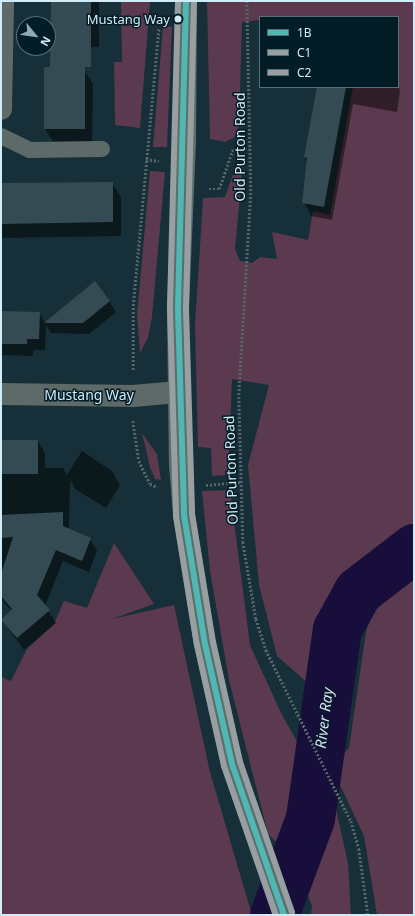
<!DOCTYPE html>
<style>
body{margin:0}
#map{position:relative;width:415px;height:916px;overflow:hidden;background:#162f38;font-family:"Noto Sans",sans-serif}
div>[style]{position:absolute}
.green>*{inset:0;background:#5b394e}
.shadow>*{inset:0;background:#0007}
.river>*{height:49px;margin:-24.5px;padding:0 24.5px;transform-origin:24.5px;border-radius:24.5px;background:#170e3c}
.building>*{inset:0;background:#344b53}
.path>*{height:2.5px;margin-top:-1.25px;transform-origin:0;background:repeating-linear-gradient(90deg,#576769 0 2px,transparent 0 4px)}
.lane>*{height:16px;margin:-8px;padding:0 8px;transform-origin:8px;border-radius:8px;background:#5e6a68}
.street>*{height:22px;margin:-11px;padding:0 11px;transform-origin:11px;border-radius:11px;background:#5e6a68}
.secondary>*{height:22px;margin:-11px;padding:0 11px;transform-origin:11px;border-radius:11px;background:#5c6d6b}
.bus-1>*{height:6px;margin:-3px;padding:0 3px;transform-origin:3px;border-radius:3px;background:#50b7b3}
.bus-2>*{height:6px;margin:-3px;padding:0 3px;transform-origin:3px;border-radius:3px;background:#979fa1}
.bus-3>*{height:6px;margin:-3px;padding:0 3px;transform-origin:3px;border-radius:3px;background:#979fa1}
.dots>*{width:11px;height:11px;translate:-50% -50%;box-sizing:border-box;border:2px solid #041c25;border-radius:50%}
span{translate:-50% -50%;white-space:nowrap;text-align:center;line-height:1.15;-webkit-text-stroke:3px #041c25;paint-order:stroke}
.bus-label{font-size:13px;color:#d0ecf9}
.right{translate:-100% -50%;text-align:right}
.street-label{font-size:14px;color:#d0ecf9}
.water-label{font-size:15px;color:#dddbfd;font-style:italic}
.frame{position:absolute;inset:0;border:2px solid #d0ecf9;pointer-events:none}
.legend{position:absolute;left:259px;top:16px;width:140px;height:72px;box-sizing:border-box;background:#041c25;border:1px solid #566f7a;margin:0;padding:5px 7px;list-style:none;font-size:12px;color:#d0ecf9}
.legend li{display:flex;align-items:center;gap:8px;height:20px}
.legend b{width:20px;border:1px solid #566f7a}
.north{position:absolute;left:16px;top:16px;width:40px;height:40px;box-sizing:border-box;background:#041c25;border:1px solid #566f7a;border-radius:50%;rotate:119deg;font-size:11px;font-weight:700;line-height:16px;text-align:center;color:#d0ecf9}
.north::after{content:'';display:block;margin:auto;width:14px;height:18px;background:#8faab5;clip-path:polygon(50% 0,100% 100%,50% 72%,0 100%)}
</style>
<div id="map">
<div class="green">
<div style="clip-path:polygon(121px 1px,150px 1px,140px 128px,115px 125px,114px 62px,122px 62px)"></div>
<div style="clip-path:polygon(207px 1px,414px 1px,414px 537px,356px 611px,310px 685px,277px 656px,259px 585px,248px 465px,269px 385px,232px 379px,228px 475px,212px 476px,211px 448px,198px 447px,195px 325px,203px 198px,225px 197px,236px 166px,243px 162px,235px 249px,240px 261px,252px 263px,260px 257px,277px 259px,272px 232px,308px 240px,313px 211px,330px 215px,353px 87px,398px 87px,398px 17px,260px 17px,260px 20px,242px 22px,239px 125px,235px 137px,225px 142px,210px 139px)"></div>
<div style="clip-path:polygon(163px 26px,172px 27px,167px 147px,153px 147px)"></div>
<div style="clip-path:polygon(150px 171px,165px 172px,152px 317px,148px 338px,140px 353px,137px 315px)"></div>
<div style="clip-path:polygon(142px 433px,157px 454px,161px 480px,155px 479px,150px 467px)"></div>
<div style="clip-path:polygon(230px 490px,250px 645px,282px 715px,336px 809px,348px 863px,351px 915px,311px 915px,312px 906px,292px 852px,282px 848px,268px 834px,229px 680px,210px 571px,202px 491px)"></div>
<div style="clip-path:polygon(114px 543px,154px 604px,112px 619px,174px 605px,210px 772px,252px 915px,1px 915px,1px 677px,11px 681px,27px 649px,54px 624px,64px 601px,87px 608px)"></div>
<div style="clip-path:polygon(414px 565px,414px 915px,377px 915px,364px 836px,331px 766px,349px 748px,366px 632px,377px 598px)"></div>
</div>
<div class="shadow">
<div style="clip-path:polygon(52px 1px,99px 1px,99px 47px,60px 46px)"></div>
<div style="clip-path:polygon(84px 70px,93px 84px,92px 143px,54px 143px,45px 129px,45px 71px)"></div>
<div style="clip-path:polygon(398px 86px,400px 90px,397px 112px,353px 104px,332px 220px,311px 216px,304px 202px,308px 162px,305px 157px,318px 87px)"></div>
<div style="clip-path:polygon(112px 183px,121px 197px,121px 236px,1px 238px,1px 184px)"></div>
<div style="clip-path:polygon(109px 301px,116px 312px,89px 334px,51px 333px,46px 325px,45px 350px,33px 350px,33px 356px,1px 355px,1px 312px,39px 313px,45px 323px)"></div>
<div style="clip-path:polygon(38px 441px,45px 453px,45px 468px,63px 468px,67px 475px,82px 451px,112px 471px,120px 485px,106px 508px,75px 489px,70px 479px,69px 530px,90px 539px,97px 551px,89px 572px,63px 561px,45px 606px,56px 623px,24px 650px,2px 620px,12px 611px,1px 599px,1px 450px)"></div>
</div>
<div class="river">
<div style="left:274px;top:915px;width:103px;rotate:-69.6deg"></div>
<div style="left:310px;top:818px;width:191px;rotate:-81.9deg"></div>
<div style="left:337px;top:629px;width:43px;rotate:-61.1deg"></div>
<div style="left:358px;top:591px;width:71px;rotate:-37.5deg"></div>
</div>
<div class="building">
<div style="clip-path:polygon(51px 1px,91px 1px,91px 67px,85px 67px,85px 129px,44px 129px,44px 67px,50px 67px)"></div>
<div style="clip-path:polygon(317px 87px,346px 87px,324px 207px,302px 203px,307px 158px,304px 157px)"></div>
<div style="clip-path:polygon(113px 182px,113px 222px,1px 224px,1px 183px)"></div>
<div style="clip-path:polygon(95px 281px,110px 301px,83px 323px,44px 323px)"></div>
<div style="clip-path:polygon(1px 311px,40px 312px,39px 339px,27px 339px,27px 344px,1px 344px)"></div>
<div style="clip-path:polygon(1px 440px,38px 440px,38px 474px,1px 474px)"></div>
<div style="clip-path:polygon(63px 512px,63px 526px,91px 538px,82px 561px,56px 550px,37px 595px,50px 610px,17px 638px,1px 620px,12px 609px,1px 596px,1px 574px,13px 537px,1px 538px,1px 515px)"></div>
</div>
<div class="path">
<div style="left:247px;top:1px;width:192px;rotate:88.8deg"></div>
<div style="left:251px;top:193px;width:204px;rotate:93.4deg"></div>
<div style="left:239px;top:397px;width:145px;rotate:88.4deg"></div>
<div style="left:243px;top:542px;width:78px;rotate:80.4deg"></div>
<div style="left:256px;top:619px;width:33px;rotate:72deg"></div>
<div style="left:266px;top:650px;width:191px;rotate:63.6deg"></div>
<div style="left:351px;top:821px;width:29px;rotate:74deg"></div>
<div style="left:359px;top:849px;width:67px;rotate:82.2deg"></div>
<div style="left:146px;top:159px;width:13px;rotate:9deg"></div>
<div style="left:209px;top:189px;width:10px"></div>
<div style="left:219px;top:189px;width:42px;rotate:-70.7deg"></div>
<div style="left:233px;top:149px;width:17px"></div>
<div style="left:133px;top:370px;width:64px;rotate:-90deg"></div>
<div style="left:133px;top:306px;width:279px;rotate:-84.7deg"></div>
<div style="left:133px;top:421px;width:40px;rotate:81.5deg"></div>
<div style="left:139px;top:461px;width:25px;rotate:64deg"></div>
<div style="left:150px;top:484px;width:8px;rotate:23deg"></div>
<div style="left:206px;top:485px;width:34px;rotate:-5deg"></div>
</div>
<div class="lane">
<div style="left:1px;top:136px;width:32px;rotate:26deg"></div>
<div style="left:30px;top:150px;width:72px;rotate:-0.8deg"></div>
</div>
<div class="street">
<div style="left:1px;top:109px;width:108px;rotate:-88.9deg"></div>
<div style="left:1px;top:394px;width:132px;rotate:0.9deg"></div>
<div style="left:133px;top:396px;width:45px;rotate:-5.1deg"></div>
</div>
<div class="secondary">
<div style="left:186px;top:1px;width:141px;rotate:90.4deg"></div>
<div style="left:185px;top:142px;width:167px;rotate:92.4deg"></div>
<div style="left:178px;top:309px;width:156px;rotate:89.3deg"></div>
<div style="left:180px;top:465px;width:50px;rotate:85.4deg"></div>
<div style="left:184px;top:515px;width:131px;rotate:80.8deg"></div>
<div style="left:205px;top:644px;width:123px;rotate:77.3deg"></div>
<div style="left:232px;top:764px;width:160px;rotate:71deg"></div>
</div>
<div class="bus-1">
<div style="left:186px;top:1px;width:308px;rotate:91.5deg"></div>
<div style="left:178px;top:309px;width:206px;rotate:88.3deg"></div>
<div style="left:184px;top:515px;width:131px;rotate:80.8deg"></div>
<div style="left:205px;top:644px;width:123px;rotate:77.3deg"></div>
<div style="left:232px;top:764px;width:160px;rotate:71deg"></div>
</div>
<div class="bus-2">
<div style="left:178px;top:1px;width:308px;rotate:91.5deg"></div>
<div style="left:170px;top:309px;width:207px;rotate:88.3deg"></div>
<div style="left:176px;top:516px;width:131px;rotate:80.8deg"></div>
<div style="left:197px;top:645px;width:124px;rotate:77.4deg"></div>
<div style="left:224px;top:766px;width:158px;rotate:70.8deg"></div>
</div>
<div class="bus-3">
<div style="left:194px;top:1px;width:308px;rotate:91.5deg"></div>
<div style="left:186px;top:309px;width:205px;rotate:88.3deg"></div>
<div style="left:192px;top:514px;width:130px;rotate:80.7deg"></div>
<div style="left:213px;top:642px;width:123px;rotate:77.3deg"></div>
<div style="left:240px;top:762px;width:159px;rotate:70.9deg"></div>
</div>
<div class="dots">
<div style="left:178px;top:19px;background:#d0ecf9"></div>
</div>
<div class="bus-label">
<span class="right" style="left:170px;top:19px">Mustang Way</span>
</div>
<div class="street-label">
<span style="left:240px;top:147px;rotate:-90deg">Old Purton Road</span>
<span style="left:89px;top:395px">Mustang Way</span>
<span style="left:231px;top:470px;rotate:-92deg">Old Purton Road</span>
</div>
<div class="water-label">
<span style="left:324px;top:718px;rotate:-83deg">River Ray</span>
</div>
<div class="frame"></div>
<ul class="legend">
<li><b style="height:5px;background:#50b7b3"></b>1B</li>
<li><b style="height:5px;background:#979fa1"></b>C1</li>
<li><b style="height:5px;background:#979fa1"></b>C2</li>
</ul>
<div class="north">N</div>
</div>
